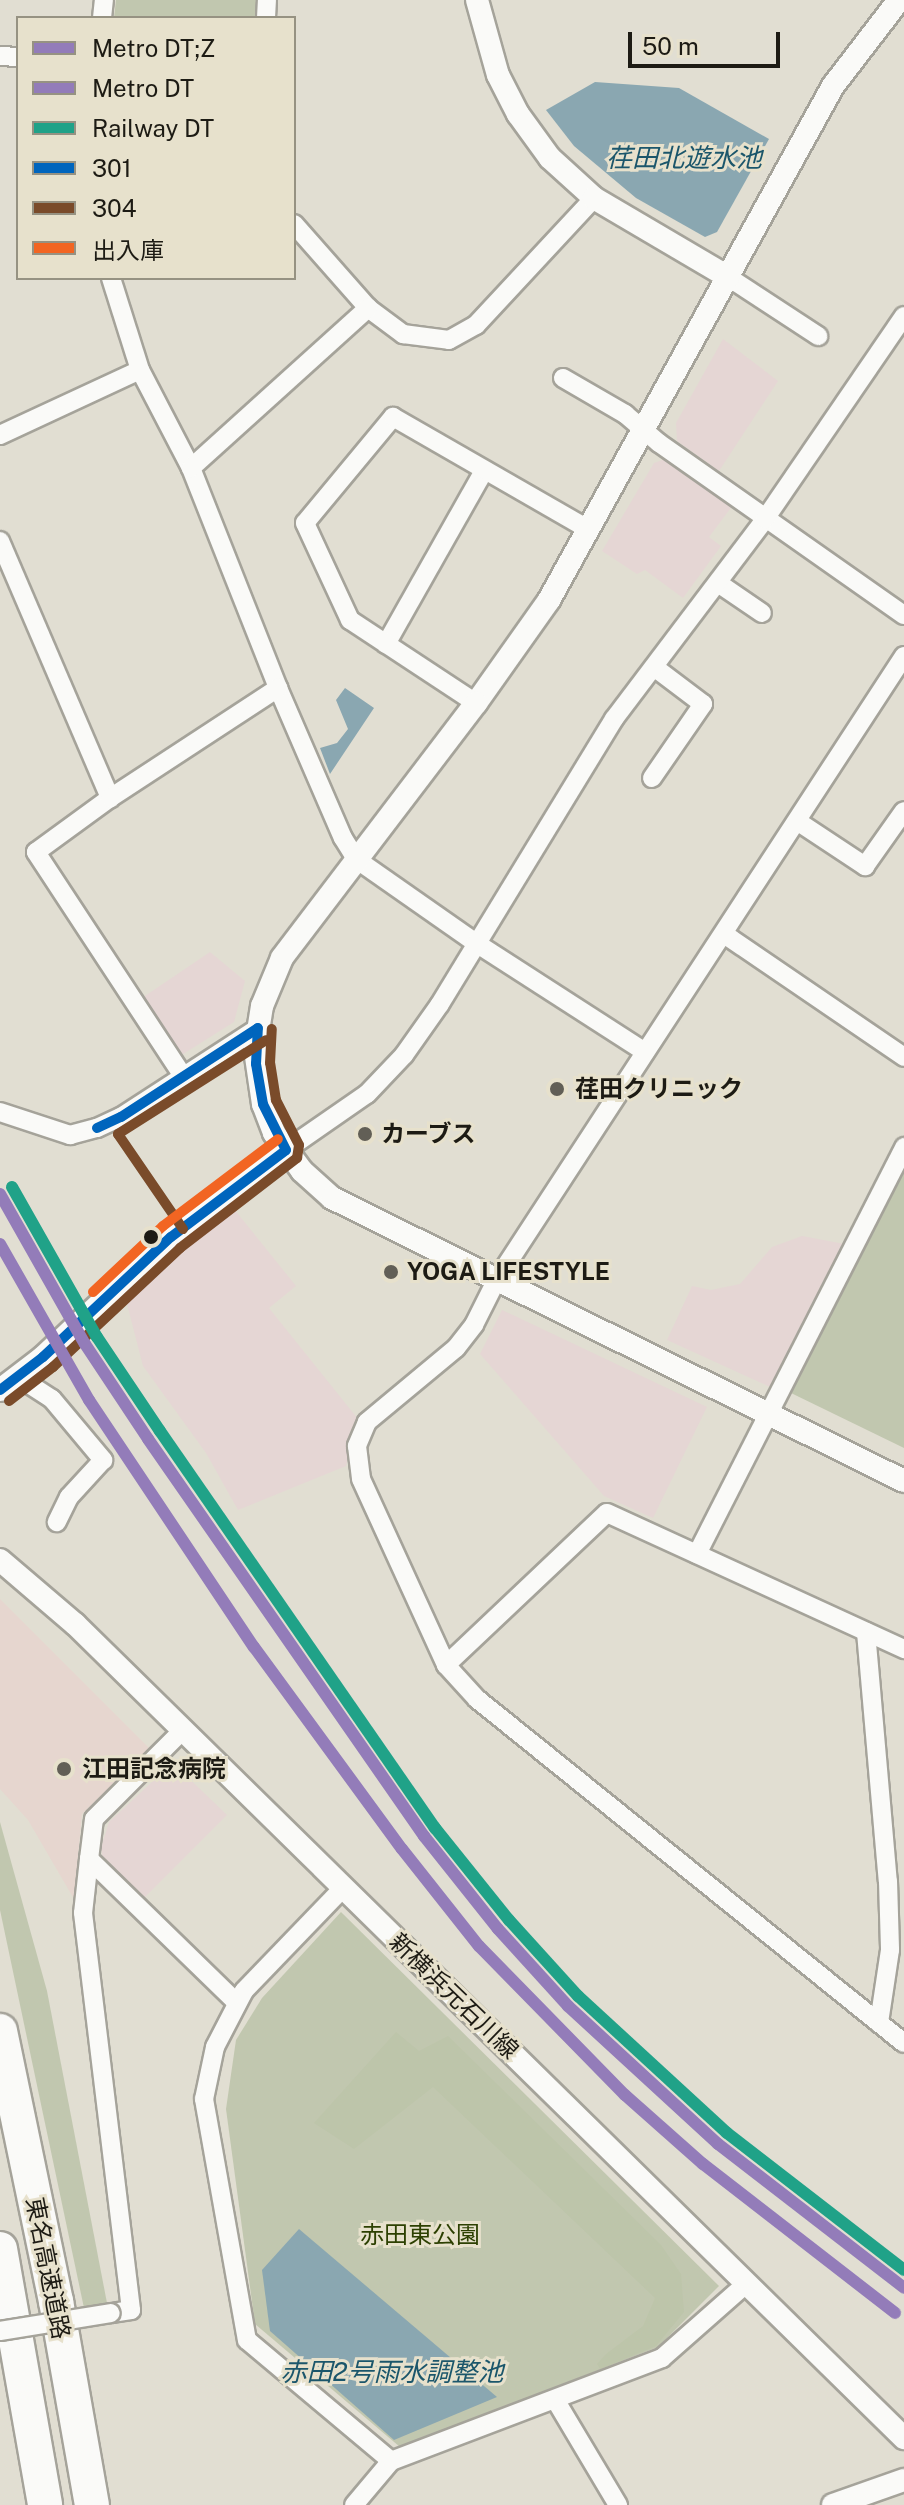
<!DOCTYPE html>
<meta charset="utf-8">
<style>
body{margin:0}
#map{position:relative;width:904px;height:2505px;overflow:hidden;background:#e1ded2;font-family:"Public Sans","Noto Sans JP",sans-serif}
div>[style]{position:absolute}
.commercial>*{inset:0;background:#e5d6d4}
.medical>*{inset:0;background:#e6d6cf}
.green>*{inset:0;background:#c1c7af}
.forest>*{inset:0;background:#bdc5aa}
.water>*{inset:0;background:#8aa7b1}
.roads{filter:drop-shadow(2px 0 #a5a39a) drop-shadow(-2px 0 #a5a39a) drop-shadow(0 2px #a5a39a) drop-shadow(0 -2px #a5a39a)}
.minor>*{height:18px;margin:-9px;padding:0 9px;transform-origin:9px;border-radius:9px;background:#fafaf8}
.tertiary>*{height:22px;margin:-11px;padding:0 11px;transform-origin:11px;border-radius:11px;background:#fafaf8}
.motorway>*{height:34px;margin:-17px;padding:0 17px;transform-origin:17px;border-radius:17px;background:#fafaf8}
.bridges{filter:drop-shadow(2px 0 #a5a39a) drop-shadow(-2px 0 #a5a39a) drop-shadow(0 2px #a5a39a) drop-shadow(0 -2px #a5a39a)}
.minor-bridge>*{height:18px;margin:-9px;padding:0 9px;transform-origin:9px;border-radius:9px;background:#fafaf8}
.bus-1>*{height:10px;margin:-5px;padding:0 5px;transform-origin:5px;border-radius:5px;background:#0065bd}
.bus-2>*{height:10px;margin:-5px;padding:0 5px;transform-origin:5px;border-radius:5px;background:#7a4b2a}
.bus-3>*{height:10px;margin:-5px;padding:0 5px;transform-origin:5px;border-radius:5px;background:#f26522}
.rail-1>*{height:12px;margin:-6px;padding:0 6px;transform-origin:6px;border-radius:6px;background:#20a288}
.metro-1>*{height:12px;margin:-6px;padding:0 6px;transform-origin:6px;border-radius:6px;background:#937cb9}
.metro-2>*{height:12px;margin:-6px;padding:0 6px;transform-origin:6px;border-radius:6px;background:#937cb9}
.dots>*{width:22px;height:22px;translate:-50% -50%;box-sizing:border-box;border:4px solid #e7e1cc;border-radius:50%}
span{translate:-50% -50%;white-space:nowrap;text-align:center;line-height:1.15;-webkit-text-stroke:6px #e7e1cc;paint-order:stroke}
.poi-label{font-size:24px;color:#1d1b14;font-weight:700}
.left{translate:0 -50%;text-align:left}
.street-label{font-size:24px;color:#1d1b14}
.park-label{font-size:24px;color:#2d4002}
.water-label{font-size:26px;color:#1b566b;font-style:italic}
.legend{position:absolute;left:16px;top:16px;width:280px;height:264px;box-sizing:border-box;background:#e7e1cc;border:2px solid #969282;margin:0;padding:10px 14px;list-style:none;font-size:24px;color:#1d1b14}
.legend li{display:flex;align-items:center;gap:16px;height:40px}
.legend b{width:40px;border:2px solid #969282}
.scale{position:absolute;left:628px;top:32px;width:152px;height:36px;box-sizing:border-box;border:4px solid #1d1b14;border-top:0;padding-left:10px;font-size:24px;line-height:28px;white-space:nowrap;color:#1d1b14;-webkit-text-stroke:6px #e7e1cc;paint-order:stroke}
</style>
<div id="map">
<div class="commercial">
<div style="clip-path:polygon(723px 339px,778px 381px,719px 471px,677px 441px,676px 423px)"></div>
<div style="clip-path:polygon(665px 459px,733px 505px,709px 537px,721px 546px,683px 598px,645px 570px,637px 574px,602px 551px,654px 463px)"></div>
<div style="clip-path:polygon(210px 952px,245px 981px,234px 1022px,180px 1056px,139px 1000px)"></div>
<div style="clip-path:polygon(234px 1209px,296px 1286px,269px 1308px,358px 1419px,346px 1466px,238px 1510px,206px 1453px,143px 1366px,127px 1304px,181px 1251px)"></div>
<div style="clip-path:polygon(802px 1236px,844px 1244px,770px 1387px,667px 1340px,692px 1286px,711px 1290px,740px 1284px,772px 1247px)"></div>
<div style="clip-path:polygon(502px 1310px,707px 1407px,653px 1518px,604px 1496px,480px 1354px)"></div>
<div style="clip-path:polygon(177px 1767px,227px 1815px,141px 1901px,104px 1867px,101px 1848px,109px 1822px,167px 1768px)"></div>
</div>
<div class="medical">
<div style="clip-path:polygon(0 1599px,149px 1748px,82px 1814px,74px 1899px,28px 1820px,0 1789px)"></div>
</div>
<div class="green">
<div style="clip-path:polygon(116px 0,257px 0,256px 18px,114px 18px)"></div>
<div style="clip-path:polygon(904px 1165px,904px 1448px,791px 1393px)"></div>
<div style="clip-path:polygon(0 1822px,47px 1991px,107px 2303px,84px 2308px,0 1910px)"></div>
<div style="clip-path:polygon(341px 1912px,719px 2286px,658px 2347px,400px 2447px,255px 2324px,226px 2109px,236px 2040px,262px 1998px)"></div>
</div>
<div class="forest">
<div style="clip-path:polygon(396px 2032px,419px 2051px,448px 2036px,661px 2245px,681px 2274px,684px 2312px,656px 2346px,600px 2369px,597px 2364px,606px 2354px,643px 2326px,655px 2298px,433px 2087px,354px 2149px,314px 2123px)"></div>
</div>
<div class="water">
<div style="clip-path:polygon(595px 82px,679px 88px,769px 139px,717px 232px,705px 237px,636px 198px,574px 146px,546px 110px)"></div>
<div style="clip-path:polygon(345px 688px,374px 708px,330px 774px,320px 748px,337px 743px,348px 729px,336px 700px)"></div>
<div style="clip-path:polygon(299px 2229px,497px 2397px,394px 2440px,270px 2331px,262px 2270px)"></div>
</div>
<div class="roads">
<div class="minor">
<div style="left:102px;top:18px;width:18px;rotate:-84deg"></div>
<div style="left:266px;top:18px;width:18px;rotate:-87deg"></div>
<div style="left:0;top:56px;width:18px;rotate:3deg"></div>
<div style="left:294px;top:224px;width:112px;rotate:48.6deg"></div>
<div style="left:368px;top:308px;width:44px;rotate:36.6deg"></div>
<div style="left:403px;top:334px;width:46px;rotate:7.4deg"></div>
<div style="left:449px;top:340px;width:31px;rotate:-29deg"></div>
<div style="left:476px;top:325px;width:173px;rotate:-47.1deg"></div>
<div style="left:728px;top:277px;width:108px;rotate:33.2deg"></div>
<div style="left:111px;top:278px;width:96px;rotate:72.5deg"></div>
<div style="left:140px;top:370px;width:110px;rotate:62.5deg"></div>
<div style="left:191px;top:468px;width:237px;rotate:68.4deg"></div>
<div style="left:278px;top:688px;width:163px;rotate:66.6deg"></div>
<div style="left:343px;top:838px;width:25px;rotate:58deg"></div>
<div style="left:356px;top:859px;width:146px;rotate:35deg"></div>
<div style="left:476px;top:943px;width:201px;rotate:32.8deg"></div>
<div style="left:563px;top:378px;width:72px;rotate:30.1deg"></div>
<div style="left:625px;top:414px;width:45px;rotate:40.5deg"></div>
<div style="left:659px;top:443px;width:299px;rotate:35.1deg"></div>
<div style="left:0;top:435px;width:154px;rotate:-24.9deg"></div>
<div style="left:191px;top:468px;width:239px;rotate:-42.1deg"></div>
<div style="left:0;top:541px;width:280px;rotate:66.8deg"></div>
<div style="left:718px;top:583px;width:53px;rotate:34.3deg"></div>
<div style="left:386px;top:644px;width:199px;rotate:-60.5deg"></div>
<div style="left:904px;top:656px;width:746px;rotate:123.14deg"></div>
<div style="left:496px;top:1281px;width:49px;rotate:116.6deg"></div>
<div style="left:474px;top:1325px;width:29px;rotate:128deg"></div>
<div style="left:456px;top:1348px;width:116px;rotate:140.3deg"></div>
<div style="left:367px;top:1422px;width:26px;rotate:113deg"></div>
<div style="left:357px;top:1446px;width:33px;rotate:83deg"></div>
<div style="left:361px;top:1479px;width:205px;rotate:65.4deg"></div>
<div style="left:446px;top:1665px;width:46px;rotate:47.6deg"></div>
<div style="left:477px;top:1699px;width:548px;rotate:38.86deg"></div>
<div style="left:476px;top:703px;width:151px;rotate:-146.6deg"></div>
<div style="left:350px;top:620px;width:107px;rotate:-114.9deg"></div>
<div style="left:305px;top:523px;width:138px;rotate:-50.3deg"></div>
<div style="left:393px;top:417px;width:225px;rotate:29.9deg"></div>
<div style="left:652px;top:778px;width:90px;rotate:-55.4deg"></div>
<div style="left:703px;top:704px;width:61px;rotate:-142.9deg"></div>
<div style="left:797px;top:821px;width:82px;rotate:33.5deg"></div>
<div style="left:865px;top:866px;width:67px;rotate:-54.7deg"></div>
<div style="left:724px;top:934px;width:218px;rotate:34.3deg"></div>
<div style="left:183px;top:1076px;width:268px;rotate:-123.3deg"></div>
<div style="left:36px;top:852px;width:92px;rotate:-36.1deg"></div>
<div style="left:110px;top:798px;width:201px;rotate:-33.2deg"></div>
<div style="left:0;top:1112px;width:74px;rotate:18.2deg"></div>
<div style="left:70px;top:1135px;width:28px;rotate:-15deg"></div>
<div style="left:97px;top:1128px;width:26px;rotate:-25deg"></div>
<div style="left:121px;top:1117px;width:163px;rotate:-33deg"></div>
<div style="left:286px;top:1150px;width:98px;rotate:-34.7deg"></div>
<div style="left:367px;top:1094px;width:54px;rotate:-46.5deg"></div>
<div style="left:404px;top:1055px;width:62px;rotate:-54.8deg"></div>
<div style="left:440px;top:1004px;width:334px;rotate:-58.6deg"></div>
<div style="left:614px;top:719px;width:251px;rotate:-52.9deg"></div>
<div style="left:765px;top:519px;width:246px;rotate:-55.6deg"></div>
<div style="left:18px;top:1377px;width:40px;rotate:32.9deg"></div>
<div style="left:52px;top:1399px;width:80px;rotate:50.1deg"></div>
<div style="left:103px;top:1460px;width:50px;rotate:132.6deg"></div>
<div style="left:69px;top:1497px;width:28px;rotate:116deg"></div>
<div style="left:697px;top:1554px;width:457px;rotate:-63deg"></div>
<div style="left:866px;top:1632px;width:250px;rotate:85deg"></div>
<div style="left:888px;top:1881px;width:69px;rotate:88.3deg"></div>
<div style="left:890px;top:1950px;width:74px;rotate:98.6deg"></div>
<div style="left:446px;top:1665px;width:221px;rotate:-43.4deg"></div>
<div style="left:607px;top:1513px;width:327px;rotate:24.6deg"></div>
<div style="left:182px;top:1731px;width:124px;rotate:135deg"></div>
<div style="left:94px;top:1819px;width:40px;rotate:97.1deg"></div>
<div style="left:89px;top:1859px;width:206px;rotate:44.2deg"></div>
<div style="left:89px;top:1859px;width:54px;rotate:96.3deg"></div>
<div style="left:83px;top:1913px;width:400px;rotate:83.1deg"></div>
<div style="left:131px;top:2310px;width:20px;rotate:171deg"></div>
<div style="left:343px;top:1888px;width:143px;rotate:133.9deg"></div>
<div style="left:244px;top:1991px;width:63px;rotate:117.4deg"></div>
<div style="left:215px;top:2047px;width:53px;rotate:101.9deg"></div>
<div style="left:204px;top:2099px;width:245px;rotate:79.9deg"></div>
<div style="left:247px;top:2340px;width:188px;rotate:40deg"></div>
<div style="left:556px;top:2401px;width:121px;rotate:59.2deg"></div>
<div style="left:354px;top:2505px;width:57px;rotate:-49.9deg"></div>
<div style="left:391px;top:2461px;width:290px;rotate:-20.8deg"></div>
<div style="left:662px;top:2358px;width:113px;rotate:-41.4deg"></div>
</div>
<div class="tertiary">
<div style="left:477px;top:0;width:78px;rotate:74.4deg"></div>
<div style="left:498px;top:75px;width:44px;rotate:62.9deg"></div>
<div style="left:518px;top:114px;width:54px;rotate:54deg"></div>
<div style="left:550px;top:158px;width:59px;rotate:42.3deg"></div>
<div style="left:594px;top:198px;width:156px;rotate:30.5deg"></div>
<div style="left:899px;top:0;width:108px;rotate:127.5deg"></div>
<div style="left:833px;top:86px;width:587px;rotate:118.92deg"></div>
<div style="left:549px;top:600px;width:126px;rotate:125.3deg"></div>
<div style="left:476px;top:703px;width:320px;rotate:127.3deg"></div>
<div style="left:282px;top:958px;width:52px;rotate:112.6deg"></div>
<div style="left:262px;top:1006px;width:45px;rotate:99deg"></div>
<div style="left:255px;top:1050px;width:55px;rotate:81.6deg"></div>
<div style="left:263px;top:1104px;width:31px;rotate:69deg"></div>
<div style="left:274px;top:1133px;width:47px;rotate:53.6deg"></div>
<div style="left:302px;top:1171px;width:40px;rotate:42deg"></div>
<div style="left:332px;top:1198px;width:638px;rotate:26.32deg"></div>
<div style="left:0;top:1390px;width:54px;rotate:-37.5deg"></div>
<div style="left:43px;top:1357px;width:175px;rotate:-43.2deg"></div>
<div style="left:171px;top:1237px;width:144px;rotate:-37.1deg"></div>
<div style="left:0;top:1560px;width:99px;rotate:40.5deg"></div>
<div style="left:75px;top:1624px;width:1162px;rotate:44.48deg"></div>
<div style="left:833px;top:2505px;width:75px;rotate:-19.4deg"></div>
</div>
<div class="motorway">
<div style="left:0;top:2031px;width:276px;rotate:78.3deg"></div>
<div style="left:56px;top:2301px;width:207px;rotate:80deg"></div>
<div style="left:0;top:2249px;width:260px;rotate:80deg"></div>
</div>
</div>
<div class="bridges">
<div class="minor-bridge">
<div style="left:0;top:2331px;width:112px;rotate:-9.2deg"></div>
</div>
</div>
<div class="bus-1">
<div style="left:97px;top:1128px;width:26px;rotate:-25deg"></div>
<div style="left:121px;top:1117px;width:163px;rotate:-33deg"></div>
<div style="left:0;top:1390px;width:54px;rotate:-37.5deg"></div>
<div style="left:43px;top:1357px;width:175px;rotate:-43.2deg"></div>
<div style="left:171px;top:1237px;width:144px;rotate:-37.1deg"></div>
<div style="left:286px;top:1150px;width:51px;rotate:-116.6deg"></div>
<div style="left:263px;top:1104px;width:41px;rotate:-99.9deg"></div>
<div style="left:256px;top:1064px;width:36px;rotate:-87deg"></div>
</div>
<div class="bus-2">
<div style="left:183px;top:1229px;width:115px;rotate:-124.4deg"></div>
<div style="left:118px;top:1134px;width:175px;rotate:-32.4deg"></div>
<div style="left:9px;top:1401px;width:56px;rotate:-37.7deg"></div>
<div style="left:53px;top:1367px;width:174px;rotate:-43.1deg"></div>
<div style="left:180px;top:1248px;width:148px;rotate:-37.6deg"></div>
<div style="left:297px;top:1158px;width:13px;rotate:-81deg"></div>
<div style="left:299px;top:1145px;width:51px;rotate:-117.1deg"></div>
<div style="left:276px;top:1100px;width:37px;rotate:-99deg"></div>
<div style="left:270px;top:1063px;width:34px;rotate:-87deg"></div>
</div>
<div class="bus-3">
<div style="left:93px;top:1292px;width:96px;rotate:-43.3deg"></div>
<div style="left:163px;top:1226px;width:144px;rotate:-37.1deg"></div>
</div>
<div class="rail-1">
<div style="left:12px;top:1187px;width:172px;rotate:60.5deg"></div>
<div style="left:97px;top:1337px;width:113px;rotate:56.2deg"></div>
<div style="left:160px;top:1431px;width:483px;rotate:55.3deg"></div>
<div style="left:435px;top:1828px;width:118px;rotate:51.2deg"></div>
<div style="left:509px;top:1920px;width:103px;rotate:47.8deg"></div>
<div style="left:578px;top:1996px;width:202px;rotate:42.6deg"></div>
<div style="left:727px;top:2133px;width:224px;rotate:37.7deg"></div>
</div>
<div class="metro-1">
<div style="left:0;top:1194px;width:172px;rotate:60.5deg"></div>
<div style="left:85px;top:1344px;width:114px;rotate:56.4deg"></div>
<div style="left:148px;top:1439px;width:484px;rotate:55.2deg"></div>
<div style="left:424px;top:1836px;width:119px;rotate:51.5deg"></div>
<div style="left:498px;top:1929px;width:104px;rotate:47.7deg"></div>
<div style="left:568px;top:2006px;width:204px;rotate:42.6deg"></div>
<div style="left:718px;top:2144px;width:235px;rotate:37.7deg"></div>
</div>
<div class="metro-2">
<div style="left:0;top:1244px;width:180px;rotate:60.3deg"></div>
<div style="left:89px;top:1400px;width:297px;rotate:56.3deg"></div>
<div style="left:254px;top:1647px;width:250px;rotate:53.8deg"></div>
<div style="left:402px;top:1849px;width:124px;rotate:51.6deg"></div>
<div style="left:479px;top:1946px;width:209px;rotate:45.6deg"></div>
<div style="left:625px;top:2095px;width:104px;rotate:41.5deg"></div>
<div style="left:703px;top:2164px;width:243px;rotate:37.8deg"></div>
</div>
<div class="dots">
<div style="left:557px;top:1089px;background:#625f56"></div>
<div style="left:365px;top:1134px;background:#625f56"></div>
<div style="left:151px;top:1237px;background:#1d1b14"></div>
<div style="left:391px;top:1272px;background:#625f56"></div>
<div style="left:64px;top:1769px;background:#625f56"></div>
</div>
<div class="poi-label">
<span class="left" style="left:575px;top:1089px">荏田クリニック</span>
<span class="left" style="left:381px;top:1134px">カーブス</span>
<span class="left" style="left:407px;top:1272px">YOGA LIFESTYLE</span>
<span class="left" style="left:82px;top:1769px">江田記念病院</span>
</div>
<div class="street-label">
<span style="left:454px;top:1996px;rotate:44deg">新横浜元石川線</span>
<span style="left:48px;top:2268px;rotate:79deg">東名高速道路</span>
</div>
<div class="park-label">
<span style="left:420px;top:2235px">赤田東公園</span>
</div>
<div class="water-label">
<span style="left:684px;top:158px">荏田北遊水池</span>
<span style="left:392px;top:2372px">赤田2号雨水調整池</span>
</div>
<ul class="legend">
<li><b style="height:10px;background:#937cb9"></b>Metro DT;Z</li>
<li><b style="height:10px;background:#937cb9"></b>Metro DT</li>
<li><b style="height:10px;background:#20a288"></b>Railway DT</li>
<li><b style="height:10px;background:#0065bd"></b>301</li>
<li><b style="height:10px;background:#7a4b2a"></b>304</li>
<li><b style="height:10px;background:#f26522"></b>出入庫</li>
</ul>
<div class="scale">50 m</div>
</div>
